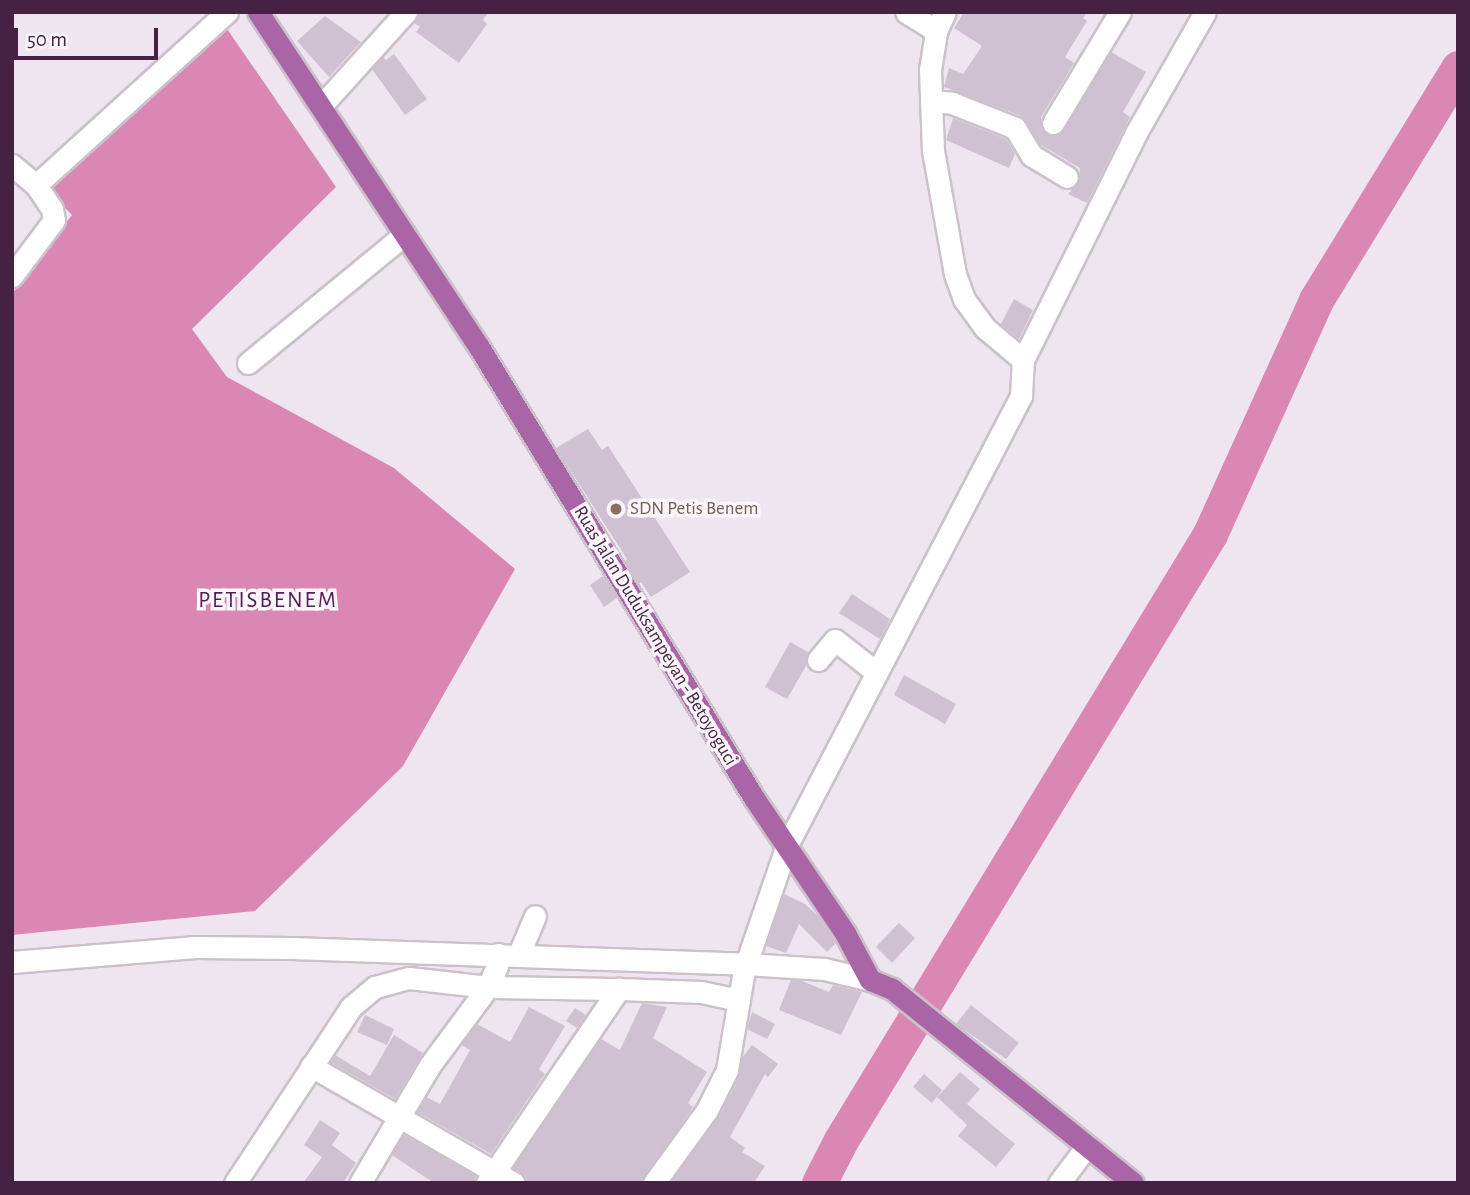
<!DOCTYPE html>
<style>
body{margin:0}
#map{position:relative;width:1470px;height:1195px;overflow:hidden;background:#eee5f0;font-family:"Alegreya Sans",sans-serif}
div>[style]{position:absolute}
.water>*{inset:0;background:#da87b4}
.river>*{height:35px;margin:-17.5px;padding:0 17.5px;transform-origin:17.5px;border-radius:17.5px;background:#da87b4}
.building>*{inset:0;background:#cfc1d1}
.roads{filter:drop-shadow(2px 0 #cbc1ca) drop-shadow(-2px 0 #cbc1ca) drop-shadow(0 2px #cbc1ca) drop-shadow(0 -2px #cbc1ca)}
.minor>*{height:21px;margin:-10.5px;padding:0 10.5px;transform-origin:10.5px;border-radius:10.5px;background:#fff}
.major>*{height:21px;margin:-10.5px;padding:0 10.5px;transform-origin:10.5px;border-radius:10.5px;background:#aa65a6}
.dots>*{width:19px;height:19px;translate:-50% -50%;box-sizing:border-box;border:4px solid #faf6fb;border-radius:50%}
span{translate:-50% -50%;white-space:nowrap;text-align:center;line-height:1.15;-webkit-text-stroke:7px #faf6fb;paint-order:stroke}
.education-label{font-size:19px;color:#785e54}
.left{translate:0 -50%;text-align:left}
.street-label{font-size:19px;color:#452143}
.quarter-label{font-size:23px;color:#5a1a55;letter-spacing:2px}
.frame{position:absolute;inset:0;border:14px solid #452143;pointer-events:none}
.scale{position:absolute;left:14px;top:28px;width:144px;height:32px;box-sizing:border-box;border:4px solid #452143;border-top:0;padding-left:9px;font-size:21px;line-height:24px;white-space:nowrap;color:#452143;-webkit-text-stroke:5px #faf6fb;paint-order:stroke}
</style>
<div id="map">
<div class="water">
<div style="clip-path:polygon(225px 26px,336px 187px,192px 329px,227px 377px,394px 468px,515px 569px,403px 766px,255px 911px,12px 935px,12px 294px,72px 215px,43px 185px)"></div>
</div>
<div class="river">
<div style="left:819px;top:1183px;width:48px;rotate:-62.9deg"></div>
<div style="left:841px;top:1140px;width:710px;rotate:-58.66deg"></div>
<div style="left:1210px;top:534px;width:257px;rotate:-65.6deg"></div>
<div style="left:1316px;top:300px;width:272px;rotate:-58.5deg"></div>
</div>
<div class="building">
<div style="clip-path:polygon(419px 12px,489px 12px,483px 20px,487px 24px,459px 63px,416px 32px,420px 27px,414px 23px)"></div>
<div style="clip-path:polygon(964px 12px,1087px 12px,1083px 18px,1087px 21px,1065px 57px,1074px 63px,1041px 117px,1041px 129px,1047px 135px,1059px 135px,1064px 130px,1111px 52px,1146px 72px,1123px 112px,1130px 117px,1087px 203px,1068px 194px,1078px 183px,1080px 168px,1041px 145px,1021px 116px,944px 87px,949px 68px,963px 74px,982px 46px,954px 28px)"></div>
<div style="clip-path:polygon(325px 16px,361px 42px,329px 77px,297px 41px)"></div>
<div style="clip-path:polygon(394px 54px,427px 99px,405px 115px,372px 69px,383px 57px,386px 60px)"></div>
<div style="clip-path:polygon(953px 118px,1006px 139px,1015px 154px,1009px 168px,946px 140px)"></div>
<div style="clip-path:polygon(1014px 299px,1033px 310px,1019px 339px,1001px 324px)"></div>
<div style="clip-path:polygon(588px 429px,602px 450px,608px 446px,690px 572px,651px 597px,641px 582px,639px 584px,625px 561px,627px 559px,556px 448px)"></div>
<div style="clip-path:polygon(603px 576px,617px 598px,604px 607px,590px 585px)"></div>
<div style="clip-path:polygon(852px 594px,890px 619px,880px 639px,839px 613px)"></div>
<div style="clip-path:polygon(790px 642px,808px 652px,806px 666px,787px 699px,765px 687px)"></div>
<div style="clip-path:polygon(904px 675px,956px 704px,945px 724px,894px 695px)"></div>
<div style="clip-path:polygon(784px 894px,805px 904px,817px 915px,836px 943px,827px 952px,799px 924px,786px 953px,766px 946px)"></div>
<div style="clip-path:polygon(899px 923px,915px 938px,892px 963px,876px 947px)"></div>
<div style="clip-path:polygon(791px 980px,802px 981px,829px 992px,833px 985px,862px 992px,841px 1035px,779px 1010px)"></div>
<div style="clip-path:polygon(642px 1003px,667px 1007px,653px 1038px,707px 1072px,688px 1103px,693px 1107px,641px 1183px,527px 1183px,525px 1176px,513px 1168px,601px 1039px,620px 1050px)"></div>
<div style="clip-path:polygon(971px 1005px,1019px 1043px,1006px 1059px,956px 1024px)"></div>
<div style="clip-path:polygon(529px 1007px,565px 1026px,539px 1069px,545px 1074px,491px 1154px,417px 1112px,426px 1097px,440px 1104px,470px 1050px,461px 1045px,477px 1024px,510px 1042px)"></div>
<div style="clip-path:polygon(575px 1008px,586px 1015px,577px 1028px,566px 1021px)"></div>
<div style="clip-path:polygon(752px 1012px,775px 1024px,767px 1039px,747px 1029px)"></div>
<div style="clip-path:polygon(365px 1015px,394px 1029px,387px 1045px,357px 1032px)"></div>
<div style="clip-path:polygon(394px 1035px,423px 1053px,395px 1099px,330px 1062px,335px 1055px,370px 1076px)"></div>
<div style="clip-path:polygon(752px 1045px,778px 1064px,768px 1077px,765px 1074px,730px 1137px,745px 1148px,742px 1152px,765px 1166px,754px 1183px,670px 1183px,719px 1116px,736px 1084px,742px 1058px)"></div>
<div style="clip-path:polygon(960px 1072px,980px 1089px,967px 1104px,1015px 1144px,996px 1167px,958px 1136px,967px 1125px,937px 1097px)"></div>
<div style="clip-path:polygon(924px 1074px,942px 1090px,932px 1103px,913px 1087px)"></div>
<div style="clip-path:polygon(320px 1120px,340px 1133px,332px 1145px,356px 1163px,343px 1183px,303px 1183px,322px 1157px,304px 1145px)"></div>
<div style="clip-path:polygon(404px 1135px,476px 1176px,474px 1183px,434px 1183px,392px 1155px)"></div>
</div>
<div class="roads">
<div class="minor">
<div style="left:906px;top:12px;width:36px;rotate:32deg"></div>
<div style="left:931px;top:101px;width:21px;rotate:5deg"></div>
<div style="left:952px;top:103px;width:68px;rotate:21.6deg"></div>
<div style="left:1015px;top:128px;width:31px;rotate:59deg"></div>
<div style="left:1031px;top:155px;width:42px;rotate:31.4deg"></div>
<div style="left:321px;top:106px;width:127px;rotate:-47.9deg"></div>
<div style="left:1053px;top:123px;width:130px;rotate:-58.9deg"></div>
<div style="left:12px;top:165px;width:31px;rotate:40deg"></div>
<div style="left:36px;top:185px;width:258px;rotate:-42.2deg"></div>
<div style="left:12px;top:276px;width:70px;rotate:-53.1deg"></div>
<div style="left:54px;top:220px;width:11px;rotate:-100deg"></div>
<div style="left:52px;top:209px;width:29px;rotate:-124deg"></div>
<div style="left:1023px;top:360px;width:254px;rotate:-63.5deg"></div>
<div style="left:1136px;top:133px;width:139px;rotate:-60.3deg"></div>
<div style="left:248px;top:363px;width:203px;rotate:-39.4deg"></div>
<div style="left:818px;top:660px;width:26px;rotate:-50deg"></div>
<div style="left:835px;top:640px;width:52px;rotate:38deg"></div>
<div style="left:519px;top:954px;width:41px;rotate:-67.2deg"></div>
<div style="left:12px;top:962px;width:184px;rotate:-4.7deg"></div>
<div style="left:195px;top:947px;width:97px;rotate:0.6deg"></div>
<div style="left:292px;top:948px;width:454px;rotate:2deg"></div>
<div style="left:746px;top:964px;width:78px;rotate:3.7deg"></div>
<div style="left:824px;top:969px;width:47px;rotate:13.4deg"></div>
<div style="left:311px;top:1066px;width:234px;rotate:30deg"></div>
<div style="left:235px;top:1183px;width:211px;rotate:-56.6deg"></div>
<div style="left:351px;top:1007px;width:31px;rotate:-40deg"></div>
<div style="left:375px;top:987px;width:35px;rotate:-15deg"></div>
<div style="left:409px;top:978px;width:80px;rotate:6.5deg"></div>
<div style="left:488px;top:987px;width:131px;rotate:0.9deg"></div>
<div style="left:360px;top:1183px;width:137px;rotate:-59.3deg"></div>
<div style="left:430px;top:1065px;width:97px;rotate:-53.4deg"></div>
<div style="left:488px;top:987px;width:23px;rotate:-67deg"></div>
<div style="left:497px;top:966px;width:12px;rotate:-85deg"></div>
<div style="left:487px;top:1183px;width:235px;rotate:-55.8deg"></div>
<div style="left:619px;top:989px;width:82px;rotate:2.1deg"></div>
<div style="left:701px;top:992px;width:39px;rotate:12deg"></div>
<div style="left:654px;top:1183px;width:90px;rotate:-54deg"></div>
<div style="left:707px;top:1110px;width:45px;rotate:-63.4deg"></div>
<div style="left:727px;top:1070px;width:101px;rotate:-80.4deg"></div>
<div style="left:744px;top:970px;width:130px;rotate:-71.1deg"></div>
<div style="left:786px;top:847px;width:509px;rotate:-62.48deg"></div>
<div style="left:1021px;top:396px;width:36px;rotate:-87deg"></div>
<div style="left:1023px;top:360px;width:50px;rotate:-139.9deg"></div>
<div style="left:985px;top:328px;width:36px;rotate:-126deg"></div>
<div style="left:964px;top:299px;width:27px;rotate:-110deg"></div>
<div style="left:955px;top:274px;width:125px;rotate:-100.1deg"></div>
<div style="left:933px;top:151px;width:81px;rotate:-92.1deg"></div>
<div style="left:930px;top:70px;width:39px;rotate:-81deg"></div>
<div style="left:936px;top:31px;width:21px;rotate:-65deg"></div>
<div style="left:1059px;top:1183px;width:46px;rotate:-52.9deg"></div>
</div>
<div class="major">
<div style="left:258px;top:12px;width:401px;rotate:56.6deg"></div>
<div style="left:479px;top:347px;width:528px;rotate:58.63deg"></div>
<div style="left:754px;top:798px;width:163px;rotate:56deg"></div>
<div style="left:845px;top:933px;width:53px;rotate:62deg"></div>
<div style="left:870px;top:980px;width:24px;rotate:22deg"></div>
<div style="left:892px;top:989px;width:309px;rotate:38.8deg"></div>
</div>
</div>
<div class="dots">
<div style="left:616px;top:509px;background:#8d6e63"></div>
</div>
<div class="education-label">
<span class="left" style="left:630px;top:509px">SDN Petis Benem</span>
</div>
<div class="street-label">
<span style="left:655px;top:636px;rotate:59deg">Ruas Jalan Duduksampeyan - Betoyoguci</span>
</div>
<div class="quarter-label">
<span style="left:268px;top:601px">PETISBENEM</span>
</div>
<div class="frame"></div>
<div class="scale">50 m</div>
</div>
